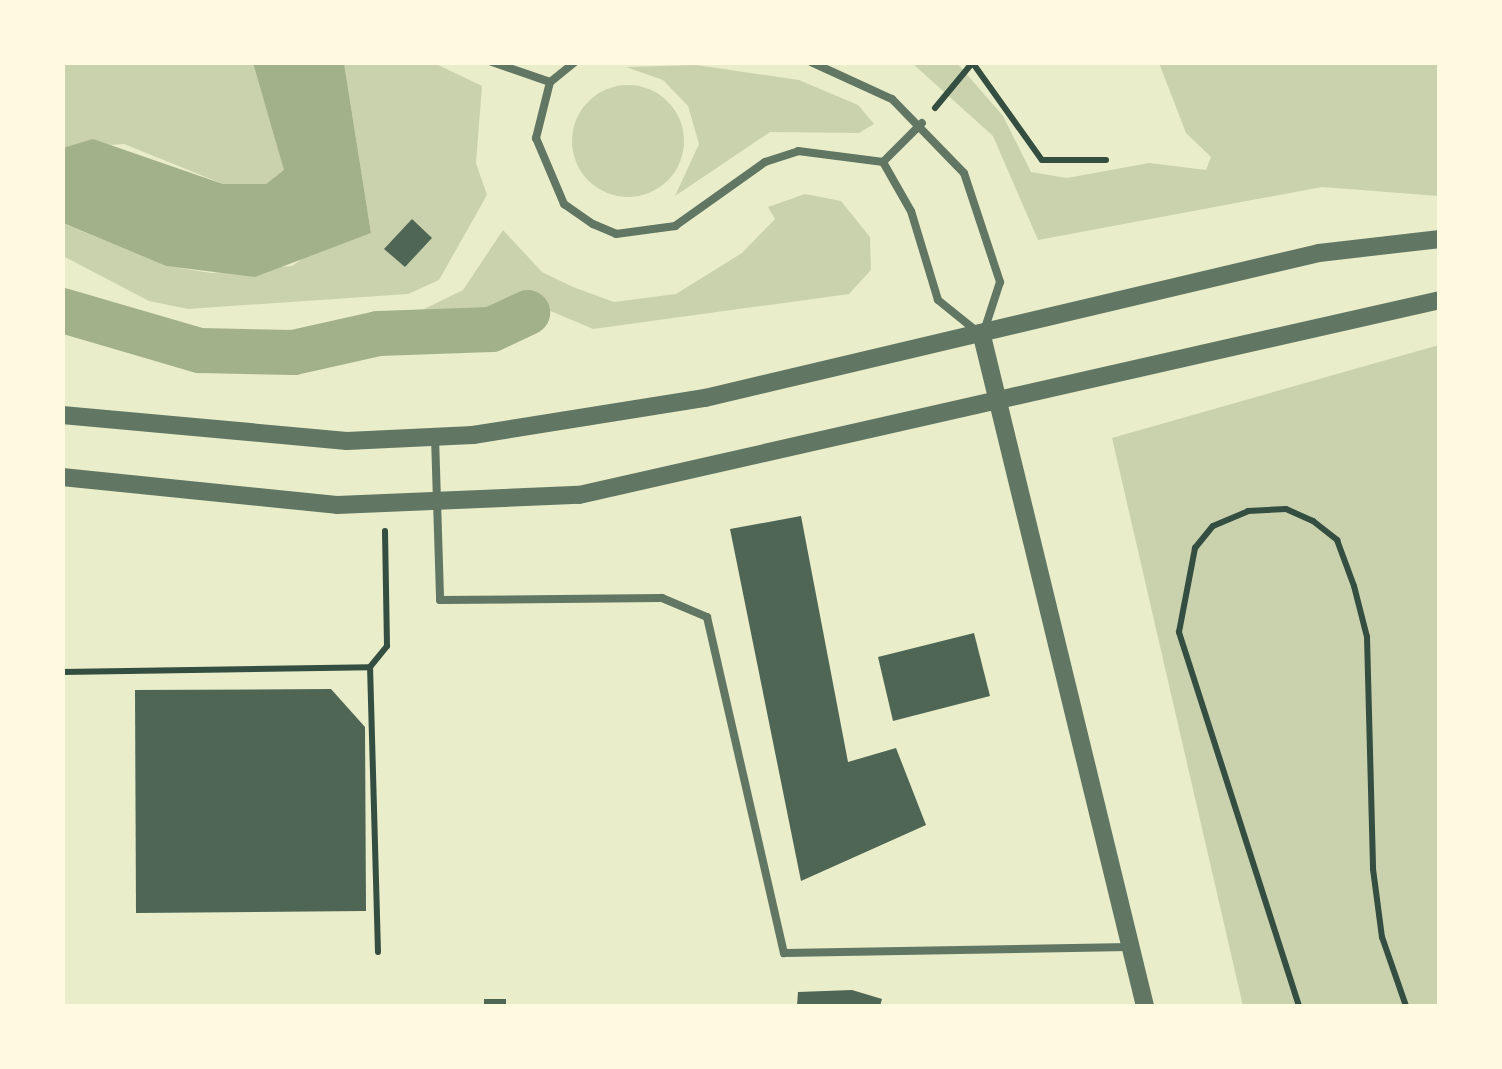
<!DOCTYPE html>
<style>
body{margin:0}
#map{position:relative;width:1502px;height:1069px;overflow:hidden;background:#e9edc9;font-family:Rubik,sans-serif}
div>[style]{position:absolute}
.green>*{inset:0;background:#cad2ad}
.round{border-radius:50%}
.water>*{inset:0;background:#a3b18a}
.canal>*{height:45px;margin:-22.5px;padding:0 22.5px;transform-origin:22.5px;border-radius:22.5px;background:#a3b18a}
.building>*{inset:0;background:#4f6655}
.path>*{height:6px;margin:-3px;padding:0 3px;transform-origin:3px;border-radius:3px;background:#344e41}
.service>*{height:8px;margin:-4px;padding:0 4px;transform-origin:4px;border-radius:4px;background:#617663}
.tertiary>*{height:18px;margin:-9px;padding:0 9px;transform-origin:9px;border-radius:9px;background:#617663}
span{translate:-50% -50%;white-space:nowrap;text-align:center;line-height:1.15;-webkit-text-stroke:10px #fefae0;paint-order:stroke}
.frame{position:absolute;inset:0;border:65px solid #fefae0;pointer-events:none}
</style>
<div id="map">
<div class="green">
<div style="clip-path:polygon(63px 63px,253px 63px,285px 170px,266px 184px,223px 184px,124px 144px,63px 148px)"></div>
<div style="clip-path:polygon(344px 63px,434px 63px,482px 86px,476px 163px,487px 195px,439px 280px,408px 294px,188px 309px,149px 301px,63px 256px,62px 223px,166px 266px,212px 273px,292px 266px,319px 247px,371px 233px)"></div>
<div style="clip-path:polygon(912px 63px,957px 63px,1003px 116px,1031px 172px,1067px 178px,1149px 163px,1206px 170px,1211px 157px,1186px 133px,1159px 63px,1439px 63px,1439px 196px,1322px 187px,1038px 240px,993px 136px)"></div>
<div style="clip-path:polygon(696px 65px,799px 80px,858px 105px,874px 124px,859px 133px,770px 132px,675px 196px,699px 144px,688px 106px,663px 80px,626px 67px)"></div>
<div class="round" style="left:572px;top:85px;width:112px;height:112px"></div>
<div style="clip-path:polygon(805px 194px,841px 201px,870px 237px,871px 270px,849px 294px,593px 329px,525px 300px,470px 319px,402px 320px,463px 290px,503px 230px,542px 272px,573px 287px,614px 302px,676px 294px,742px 253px,775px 219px,768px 207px)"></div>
<div style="clip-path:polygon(1439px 345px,1439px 1006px,1243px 1006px,1112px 438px)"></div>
</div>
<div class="water">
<div style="clip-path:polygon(253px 63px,344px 63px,371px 233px,255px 277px,166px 266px,63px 223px,63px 148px,93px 139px,223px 184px,266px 184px,284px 170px)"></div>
</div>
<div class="canal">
<div style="left:62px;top:310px;width:143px;rotate:16.3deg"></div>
<div style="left:199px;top:350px;width:94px;rotate:1.2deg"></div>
<div style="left:293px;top:352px;width:87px;rotate:-12.6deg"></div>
<div style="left:378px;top:333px;width:113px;rotate:-2deg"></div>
<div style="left:491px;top:329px;width:40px;rotate:-25deg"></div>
</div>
<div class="building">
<div style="clip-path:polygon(412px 219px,432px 238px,405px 267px,384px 249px)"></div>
<div style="clip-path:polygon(801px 516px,848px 762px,896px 748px,926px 825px,801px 881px,730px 529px)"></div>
<div style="clip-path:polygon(974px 633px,990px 696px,893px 721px,878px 657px)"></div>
<div style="clip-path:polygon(331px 689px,365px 727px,366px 911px,136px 913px,135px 690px)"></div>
<div style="clip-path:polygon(852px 990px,882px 999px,880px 1006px,797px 1006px,798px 992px)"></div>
<div style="clip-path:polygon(484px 999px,506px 999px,506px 1006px,484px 1006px)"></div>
</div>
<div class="path">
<div style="left:972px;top:62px;width:120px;rotate:54.5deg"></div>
<div style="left:1042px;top:160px;width:64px"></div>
<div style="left:935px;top:108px;width:60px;rotate:-50.4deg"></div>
<div style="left:62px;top:672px;width:308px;rotate:-0.9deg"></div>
<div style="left:378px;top:952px;width:285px;rotate:-91.6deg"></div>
<div style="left:370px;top:667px;width:27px;rotate:-51deg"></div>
<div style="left:387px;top:646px;width:115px;rotate:-91deg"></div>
<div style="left:1299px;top:1006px;width:393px;rotate:-107.8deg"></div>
<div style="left:1179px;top:632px;width:86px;rotate:-79.2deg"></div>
<div style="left:1195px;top:548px;width:28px;rotate:-51deg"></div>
<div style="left:1213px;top:526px;width:38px;rotate:-23deg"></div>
<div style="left:1248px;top:511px;width:38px;rotate:-3deg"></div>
<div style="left:1286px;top:509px;width:30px;rotate:24deg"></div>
<div style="left:1313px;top:521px;width:31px;rotate:38deg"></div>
<div style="left:1337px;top:540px;width:49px;rotate:69.7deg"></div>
<div style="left:1354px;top:586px;width:53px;rotate:75.7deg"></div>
<div style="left:1367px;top:637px;width:232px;rotate:88.5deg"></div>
<div style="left:1373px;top:869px;width:69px;rotate:82.5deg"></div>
<div style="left:1382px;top:937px;width:73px;rotate:70.8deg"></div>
</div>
<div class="service">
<div style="left:492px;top:62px;width:61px;rotate:19deg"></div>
<div style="left:575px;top:62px;width:32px;rotate:141deg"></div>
<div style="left:550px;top:82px;width:58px;rotate:104deg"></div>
<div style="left:536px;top:138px;width:72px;rotate:67deg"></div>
<div style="left:564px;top:204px;width:35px;rotate:35deg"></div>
<div style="left:593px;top:224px;width:25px;rotate:23deg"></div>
<div style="left:616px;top:234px;width:60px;rotate:-7.7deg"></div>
<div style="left:675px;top:226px;width:110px;rotate:-35.4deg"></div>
<div style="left:765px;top:162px;width:35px;rotate:-18deg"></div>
<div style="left:798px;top:151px;width:86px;rotate:7.4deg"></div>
<div style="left:883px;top:162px;width:56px;rotate:60.3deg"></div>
<div style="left:911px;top:211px;width:93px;rotate:73.1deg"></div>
<div style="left:938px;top:300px;width:48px;rotate:39deg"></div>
<div style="left:811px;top:62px;width:89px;rotate:24.6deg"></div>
<div style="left:892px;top:99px;width:103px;rotate:45.8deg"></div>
<div style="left:964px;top:173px;width:115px;rotate:71.7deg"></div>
<div style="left:1000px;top:282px;width:52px;rotate:108.1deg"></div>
<div style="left:883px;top:162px;width:55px;rotate:-45deg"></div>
<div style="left:435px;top:437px;width:163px;rotate:88.2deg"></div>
<div style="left:440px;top:600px;width:222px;rotate:-0.5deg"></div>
<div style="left:662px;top:598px;width:49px;rotate:22.9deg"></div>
<div style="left:707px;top:617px;width:345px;rotate:77.1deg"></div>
<div style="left:784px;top:953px;width:345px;rotate:-1deg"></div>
</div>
<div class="tertiary">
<div style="left:982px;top:336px;width:690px;rotate:76.33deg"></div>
<div style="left:62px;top:415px;width:286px;rotate:5.2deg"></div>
<div style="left:347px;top:441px;width:126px;rotate:-2.7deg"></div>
<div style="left:473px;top:435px;width:235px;rotate:-9.1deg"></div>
<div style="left:705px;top:398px;width:631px;rotate:-13.29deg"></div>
<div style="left:1319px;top:253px;width:122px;rotate:-6.6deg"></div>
<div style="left:62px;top:477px;width:276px;rotate:5.8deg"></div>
<div style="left:337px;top:505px;width:242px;rotate:-2.4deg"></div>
<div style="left:579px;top:495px;width:883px;rotate:-12.76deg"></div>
</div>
<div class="frame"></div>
</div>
